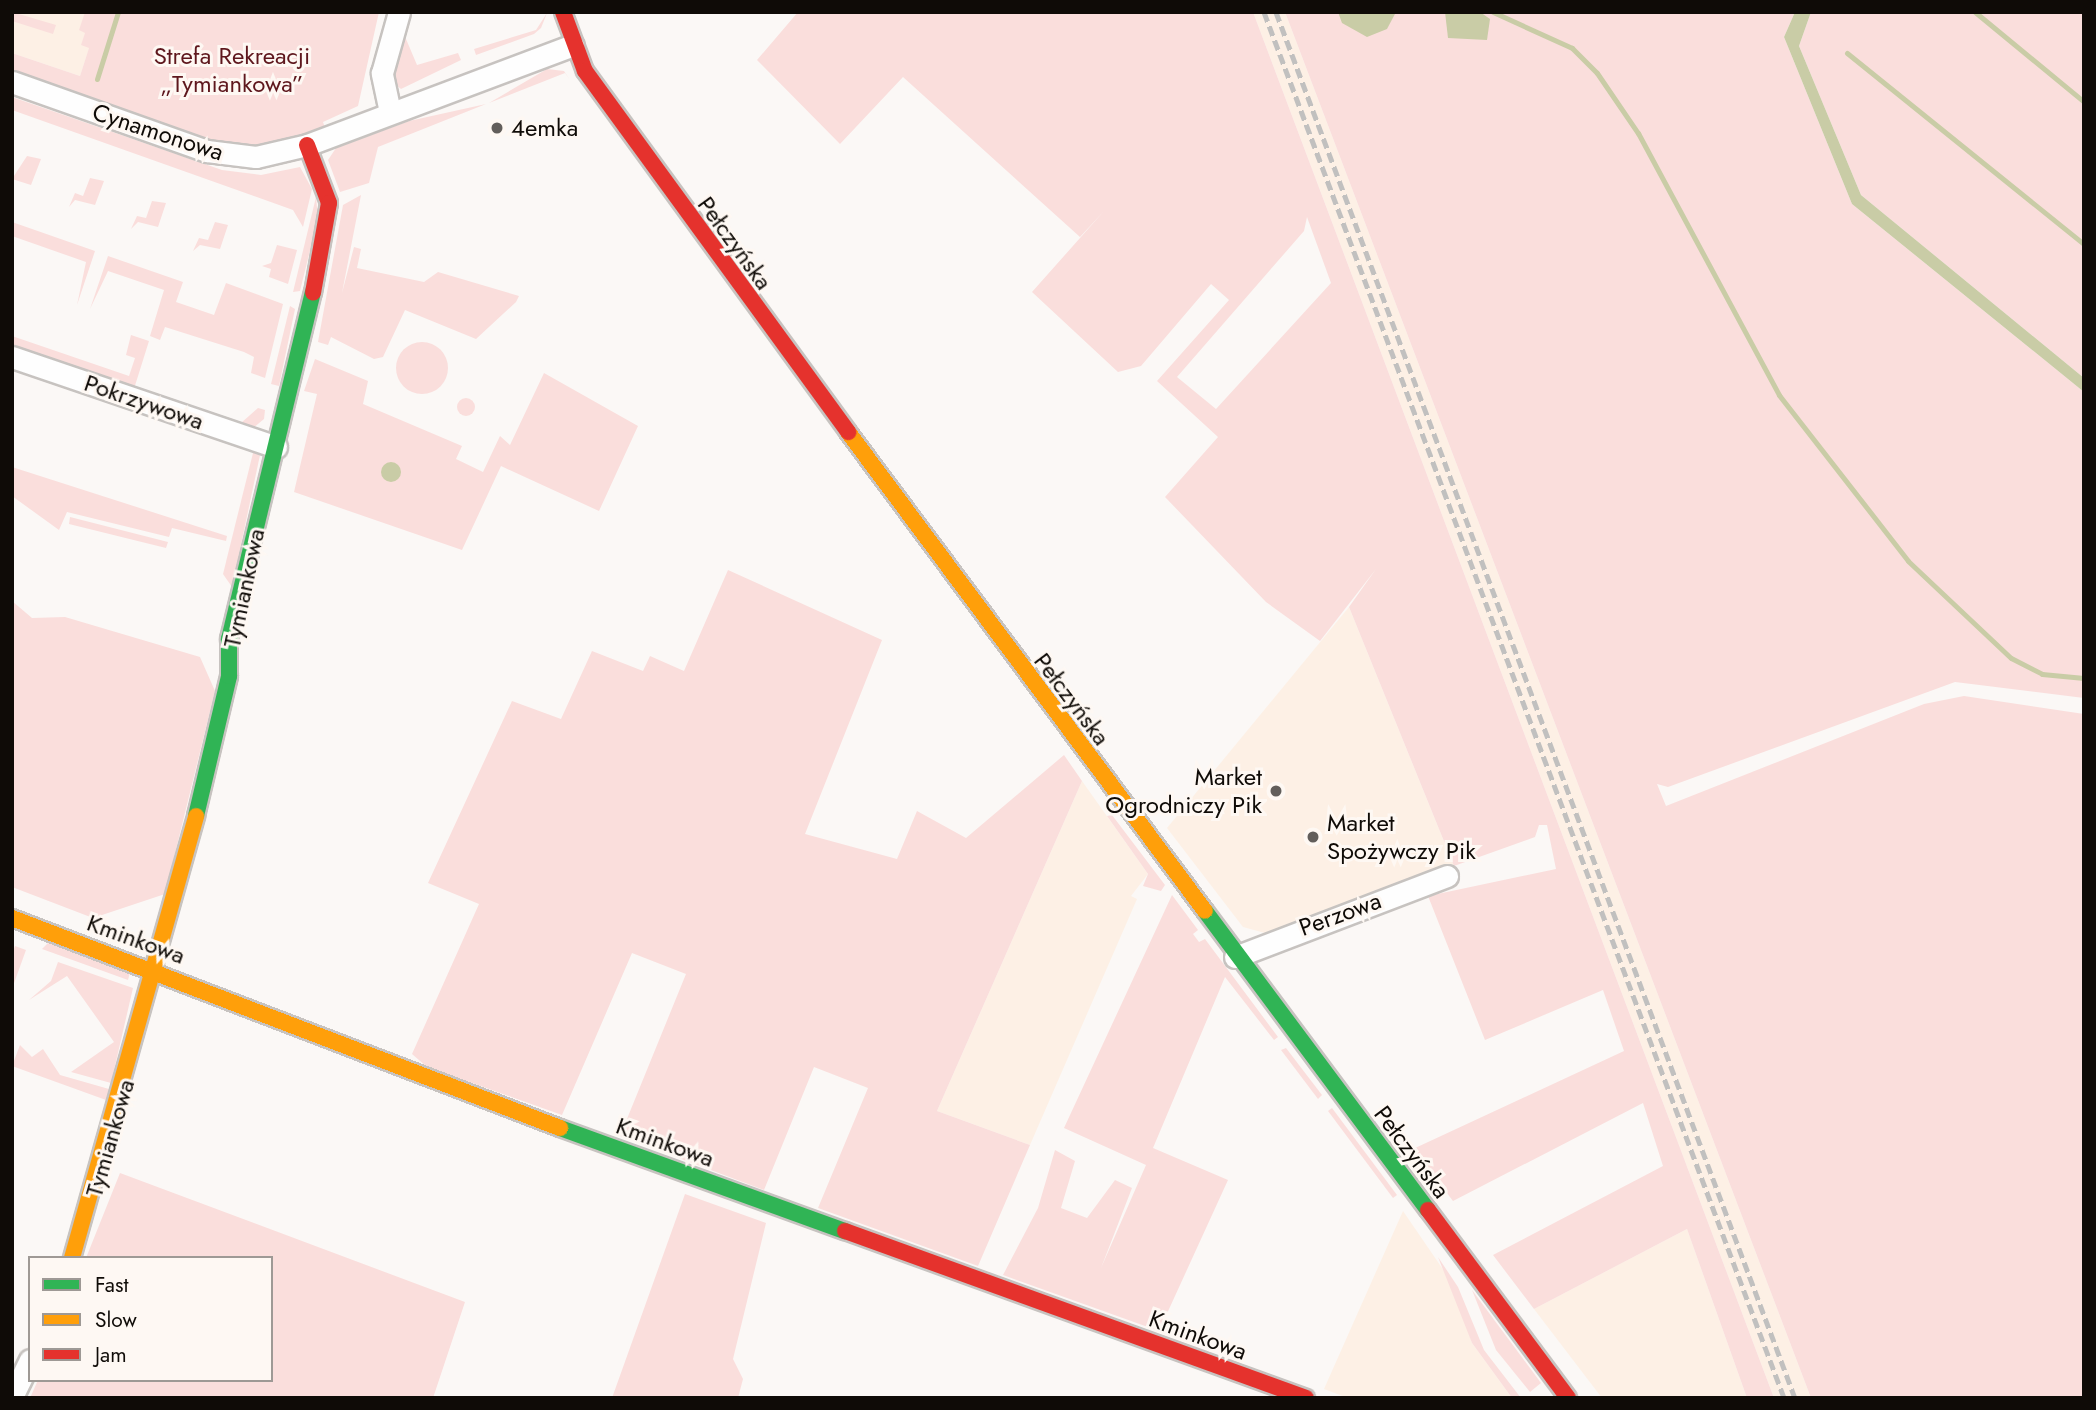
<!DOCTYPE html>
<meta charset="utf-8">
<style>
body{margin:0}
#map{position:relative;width:2096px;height:1410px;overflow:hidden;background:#fbf8f6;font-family:Jost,sans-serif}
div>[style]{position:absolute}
.built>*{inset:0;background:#fdf0e5}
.green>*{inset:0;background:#fadedc}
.round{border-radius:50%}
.water>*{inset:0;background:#c9cca6}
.stream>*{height:5px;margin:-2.5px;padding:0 2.5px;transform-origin:2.5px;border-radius:2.5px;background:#c9cca6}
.roads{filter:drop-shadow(2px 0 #c7c3c0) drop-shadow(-2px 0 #c7c3c0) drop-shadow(0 2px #c7c3c0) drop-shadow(0 -2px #c7c3c0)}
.street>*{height:21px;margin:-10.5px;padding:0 10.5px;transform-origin:10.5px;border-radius:10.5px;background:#fefefe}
.fast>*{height:16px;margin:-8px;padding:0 8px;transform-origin:8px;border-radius:8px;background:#30b455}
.slow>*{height:16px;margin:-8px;padding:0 8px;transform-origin:8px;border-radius:8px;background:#ff9f0a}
.jam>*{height:16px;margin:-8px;padding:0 8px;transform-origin:8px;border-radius:8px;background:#e5322d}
.rail>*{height:5px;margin-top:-2.5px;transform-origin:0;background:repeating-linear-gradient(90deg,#c1c0bf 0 10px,transparent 0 15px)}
.dots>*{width:19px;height:19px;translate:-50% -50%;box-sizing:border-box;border:4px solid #fef8f3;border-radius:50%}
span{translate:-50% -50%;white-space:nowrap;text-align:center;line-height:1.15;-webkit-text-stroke:6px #fef8f3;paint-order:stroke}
.park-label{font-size:24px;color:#5e171d}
.poi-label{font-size:24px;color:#0f0b07}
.left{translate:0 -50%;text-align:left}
.right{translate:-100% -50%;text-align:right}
.street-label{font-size:24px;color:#0f0b07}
.frame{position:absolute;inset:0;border:14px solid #0f0b07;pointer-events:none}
.legend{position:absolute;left:28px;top:1256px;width:245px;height:126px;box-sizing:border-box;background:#fef8f3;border:2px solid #9e9995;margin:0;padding:9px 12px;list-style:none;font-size:21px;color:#0f0b07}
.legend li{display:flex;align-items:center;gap:14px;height:35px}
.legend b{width:35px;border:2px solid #9e9995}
</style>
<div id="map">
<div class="built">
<div style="clip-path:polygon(12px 12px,101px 12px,80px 76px,12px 53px)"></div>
<div style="clip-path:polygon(1253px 12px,1285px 12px,1811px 1398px,1774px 1398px)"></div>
<div style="clip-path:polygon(1349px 607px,1454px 866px,1265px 933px,1243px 927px,1167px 828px)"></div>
<div style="clip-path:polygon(1082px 781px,1148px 874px,1131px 896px,1137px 899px,1030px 1145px,937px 1111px)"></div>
<div style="clip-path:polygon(1403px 1211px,1453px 1284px,1472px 1343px,1512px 1398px,1348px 1398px,1324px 1389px)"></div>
<div style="clip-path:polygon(1687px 1229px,1747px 1398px,1602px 1398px,1534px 1309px)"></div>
</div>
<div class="green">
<div style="clip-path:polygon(12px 12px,56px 25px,53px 34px,12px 21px)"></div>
<div style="clip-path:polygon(85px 12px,379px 12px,358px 106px,323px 122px,325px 128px,261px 147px,213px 143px,12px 73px,12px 53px,80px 76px,89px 48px,81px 45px,85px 33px,79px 30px)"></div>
<div style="clip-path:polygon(evenodd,798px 12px,1253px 12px,1774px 1398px,1747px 1398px,1687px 1229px,1534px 1309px,1493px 1255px,1663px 1166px,1643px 1103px,1453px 1201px,1413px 1149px,1624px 1051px,1603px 990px,1485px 1040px,1428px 896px,1556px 869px,1547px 825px,1539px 825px,1535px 837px,1454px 866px,1349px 607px,1376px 569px,1320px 641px,1266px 602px,1165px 497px,1218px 437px,1157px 381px,1229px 300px,1211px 284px,1141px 366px,1118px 372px,1032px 292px,1104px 211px,1080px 237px,903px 77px,840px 144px,757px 60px,798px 12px,1307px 217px,1331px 283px,1216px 409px,1177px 377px,1304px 231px,1307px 217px)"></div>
<div style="clip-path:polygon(1285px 12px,1795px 12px,1784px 37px,1852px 204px,2084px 392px,2084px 698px,1955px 682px,1668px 787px,1657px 784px,1666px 806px,1924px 704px,1964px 696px,2084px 714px,2084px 1398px,1811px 1398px)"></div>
<div style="clip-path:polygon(1811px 12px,2084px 12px,2084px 378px,1861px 195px,1799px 46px)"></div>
<div style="clip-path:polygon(547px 13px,541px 28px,534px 34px,476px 55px,474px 49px,536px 30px)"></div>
<div style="clip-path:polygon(399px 36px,406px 39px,417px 65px,458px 53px,461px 60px,401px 89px,391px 81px)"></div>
<div style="clip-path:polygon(547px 69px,564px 71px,570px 80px,565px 73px,489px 103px)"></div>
<div style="clip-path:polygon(12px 97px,222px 170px,261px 175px,300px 167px,312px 189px,303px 227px,293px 210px,12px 110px)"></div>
<div style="clip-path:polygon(486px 104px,378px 147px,369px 183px,340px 192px,328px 160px,336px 148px,409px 121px)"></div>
<div style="clip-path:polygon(27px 156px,41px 159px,31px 185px,12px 179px)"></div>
<div style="clip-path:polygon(90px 178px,104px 181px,95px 205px,75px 200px,69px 207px,75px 193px,83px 196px)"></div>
<div style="clip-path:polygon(361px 195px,342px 293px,354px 247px,361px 249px,357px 268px,424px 282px,438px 272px,519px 296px,516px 302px,476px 339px,405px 310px,383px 357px,374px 359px,331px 337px,328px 345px,318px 342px,343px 205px)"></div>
<div style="clip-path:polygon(316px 197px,318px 218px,300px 291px,293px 292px)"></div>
<div style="clip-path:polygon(152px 201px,166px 203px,158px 227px,138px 222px,131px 229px,137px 216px,146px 218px)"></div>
<div style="clip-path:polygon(12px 222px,95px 251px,77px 305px,86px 262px,12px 236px)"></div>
<div style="clip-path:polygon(215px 222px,228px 225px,220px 249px,200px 245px,193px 251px,199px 238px,208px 240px)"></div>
<div style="clip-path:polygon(277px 245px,297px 250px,288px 284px,269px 277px,271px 269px,262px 266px,271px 263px)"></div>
<div style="clip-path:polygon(108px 256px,183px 282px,176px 302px,214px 315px,226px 283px,283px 304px,265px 378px,251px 373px,254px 357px,244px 352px,165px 327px,160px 340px,150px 336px,164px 290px,108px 271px,90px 309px)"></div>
<div style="clip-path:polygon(290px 306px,295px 309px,279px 386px,271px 384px)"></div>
<div style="clip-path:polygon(131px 335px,149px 341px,133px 392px,12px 351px,12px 336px,129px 376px,135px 358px,126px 355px)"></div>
<div class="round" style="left:396px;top:342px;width:52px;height:52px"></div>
<div style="clip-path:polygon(315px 359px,368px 381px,363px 404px,462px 446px,456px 459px,483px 472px,500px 436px,510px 445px,544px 373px,638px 426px,599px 511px,501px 466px,462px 550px,294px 492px,317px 394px,304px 391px)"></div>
<div class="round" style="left:457px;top:398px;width:18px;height:18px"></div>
<div style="clip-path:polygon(258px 408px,265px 410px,264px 419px,253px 428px,241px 423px)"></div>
<div style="clip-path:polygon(254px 449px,260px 455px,232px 587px,223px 574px)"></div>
<div style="clip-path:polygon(12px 467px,227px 536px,226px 541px,172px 528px,169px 537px,67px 512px,59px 530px,12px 496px)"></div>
<div style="clip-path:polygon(70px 517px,168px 542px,166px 548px,69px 524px)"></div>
<div style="clip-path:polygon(728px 570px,882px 640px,805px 834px,897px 859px,917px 811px,966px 838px,1064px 755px,1082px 781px,937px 1111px,1030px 1145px,978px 1266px,818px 1208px,868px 1088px,814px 1067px,764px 1190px,620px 1136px,686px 974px,632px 953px,562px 1115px,427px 1067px,412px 1054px,479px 904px,428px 883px,512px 701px,561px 719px,592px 651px,643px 671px,650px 656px,684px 671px)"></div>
<div style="clip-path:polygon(12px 601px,32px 618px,65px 617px,200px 657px,215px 691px,165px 894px,93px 918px,12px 887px)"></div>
<div style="clip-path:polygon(1112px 815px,1165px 885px,1161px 891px,1143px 886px,1148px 874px,1107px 816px)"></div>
<div style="clip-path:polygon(1172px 895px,1198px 930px,1193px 934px,1199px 942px,1205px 939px,1278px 1037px,1274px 1040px,1225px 977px,1153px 1148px,1228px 1180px,1159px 1331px,1003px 1275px,1038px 1208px,1055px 1150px,1075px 1161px,1061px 1208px,1087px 1218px,1115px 1180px,1132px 1188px,1101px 1268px,1146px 1165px,1064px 1128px)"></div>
<div style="clip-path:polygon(48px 943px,131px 969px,128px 980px,42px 949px)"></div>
<div style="clip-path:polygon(15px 946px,26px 950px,13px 986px,12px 955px)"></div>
<div style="clip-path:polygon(58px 962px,133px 988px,111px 1083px,71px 1072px,114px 1042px,67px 976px,29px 1000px,51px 981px)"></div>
<div style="clip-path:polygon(20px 1045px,32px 1057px,43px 1049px,60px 1075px,109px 1089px,106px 1100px,12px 1066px)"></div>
<div style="clip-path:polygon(1286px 1048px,1322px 1095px,1318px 1099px,1281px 1050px)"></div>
<div style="clip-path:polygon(1332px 1108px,1397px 1195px,1393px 1198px,1328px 1111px)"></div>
<div style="clip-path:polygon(120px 1173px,465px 1302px,433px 1398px,30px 1398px,38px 1380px,271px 1380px,271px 1258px,86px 1258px)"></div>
<div style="clip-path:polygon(685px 1194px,766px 1223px,733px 1359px,743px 1379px,738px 1398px,612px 1398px)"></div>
<div style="clip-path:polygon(1438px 1257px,1458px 1287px,1484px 1350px,1521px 1398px,1512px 1398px,1472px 1343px)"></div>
<div style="clip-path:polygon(1472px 1290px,1541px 1383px,1530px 1392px,1496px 1350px)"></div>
</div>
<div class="water">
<div style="clip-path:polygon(1338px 12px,1396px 12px,1387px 29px,1367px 37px,1342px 23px)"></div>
<div style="clip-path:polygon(1445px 12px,1480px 12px,1490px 19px,1487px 40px,1448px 38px)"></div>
<div style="clip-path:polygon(1795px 12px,1811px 12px,1799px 46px,1861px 195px,2084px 378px,2084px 392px,1852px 204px,1784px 37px)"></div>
<div class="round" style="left:381px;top:462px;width:20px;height:20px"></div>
</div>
<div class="stream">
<div style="left:1493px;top:12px;width:87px;rotate:24.5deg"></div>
<div style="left:1572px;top:48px;width:35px;rotate:45deg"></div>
<div style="left:1597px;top:73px;width:73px;rotate:55.7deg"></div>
<div style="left:1638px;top:133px;width:298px;rotate:61.7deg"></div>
<div style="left:1779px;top:395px;width:210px;rotate:52.1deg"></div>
<div style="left:1908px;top:561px;width:141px;rotate:43.3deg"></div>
<div style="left:2011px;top:658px;width:35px;rotate:27deg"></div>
<div style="left:2042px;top:674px;width:42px;rotate:5.4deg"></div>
<div style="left:1975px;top:12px;width:141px;rotate:39.5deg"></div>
<div style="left:1847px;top:53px;width:304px;rotate:38.9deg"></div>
<div style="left:97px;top:79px;width:70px;rotate:-72.6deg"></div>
</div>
<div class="roads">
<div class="street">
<div style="left:12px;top:82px;width:207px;rotate:19.5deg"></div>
<div style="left:207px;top:151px;width:49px;rotate:7deg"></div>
<div style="left:256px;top:157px;width:52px;rotate:-13.2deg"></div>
<div style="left:307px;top:145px;width:284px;rotate:-20.6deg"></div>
<div style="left:390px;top:112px;width:40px;rotate:-102deg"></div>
<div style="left:382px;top:73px;width:63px;rotate:-74.4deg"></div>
<div style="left:12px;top:357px;width:279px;rotate:18.8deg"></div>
<div style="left:1235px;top:957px;width:227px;rotate:-20.9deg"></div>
<div style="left:12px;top:1397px;width:41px;rotate:-64.1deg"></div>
</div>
<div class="fast">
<div style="left:196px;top:816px;width:144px;rotate:-76.7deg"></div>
<div style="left:229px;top:676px;width:37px;rotate:-90deg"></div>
<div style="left:229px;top:639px;width:356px;rotate:-76.4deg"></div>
<div style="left:1205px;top:911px;width:373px;rotate:53.3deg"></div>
<div style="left:560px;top:1128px;width:303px;rotate:19.9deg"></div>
</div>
<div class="slow">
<div style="left:848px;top:432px;width:597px;rotate:53.3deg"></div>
<div style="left:12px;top:918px;width:587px;rotate:20.97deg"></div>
<div style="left:72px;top:1258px;width:459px;rotate:-74.3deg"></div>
</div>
<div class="jam">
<div style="left:563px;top:12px;width:63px;rotate:69.6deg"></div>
<div style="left:585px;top:71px;width:447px;rotate:53.9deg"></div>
<div style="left:307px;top:145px;width:62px;rotate:69.2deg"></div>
<div style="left:329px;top:203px;width:91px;rotate:100.1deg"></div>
<div style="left:1428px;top:1210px;width:234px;rotate:53.3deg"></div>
<div style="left:845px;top:1231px;width:490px;rotate:19.9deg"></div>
</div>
</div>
<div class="rail">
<div style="left:1264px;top:12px;width:1480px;rotate:69.43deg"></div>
<div style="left:1276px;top:12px;width:1480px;rotate:69.47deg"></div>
</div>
<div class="dots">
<div style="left:497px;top:128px;background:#625e5b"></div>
<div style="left:1276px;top:791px;background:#625e5b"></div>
<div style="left:1313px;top:837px;background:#625e5b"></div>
</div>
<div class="park-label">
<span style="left:232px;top:70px">Strefa Rekreacji<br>„Tymiankowa”</span>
</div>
<div class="poi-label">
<span class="left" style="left:511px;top:128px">4emka</span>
<span class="right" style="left:1262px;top:791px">Market<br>Ogrodniczy Pik</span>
<span class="left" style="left:1327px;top:837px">Market<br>Spożywczy Pik</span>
</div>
<div class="street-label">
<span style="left:158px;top:132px;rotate:18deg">Cynamonowa</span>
<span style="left:735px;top:243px;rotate:54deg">Pełczyńska</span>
<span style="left:144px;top:402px;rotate:19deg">Pokrzywowa</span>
<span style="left:244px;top:588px;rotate:-78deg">Tymiankowa</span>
<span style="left:1072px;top:699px;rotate:53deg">Pełczyńska</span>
<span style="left:1340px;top:914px;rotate:-20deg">Perzowa</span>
<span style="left:136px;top:939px;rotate:20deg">Kminkowa</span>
<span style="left:110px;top:1138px;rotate:-74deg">Tymiankowa</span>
<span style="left:665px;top:1142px;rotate:20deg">Kminkowa</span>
<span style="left:1412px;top:1152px;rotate:53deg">Pełczyńska</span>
<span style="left:1198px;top:1335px;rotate:20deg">Kminkowa</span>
</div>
<div class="frame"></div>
<ul class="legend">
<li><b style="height:9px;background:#30b455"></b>Fast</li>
<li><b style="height:9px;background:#ff9f0a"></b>Slow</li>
<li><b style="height:9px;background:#e5322d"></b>Jam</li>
</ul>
</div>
